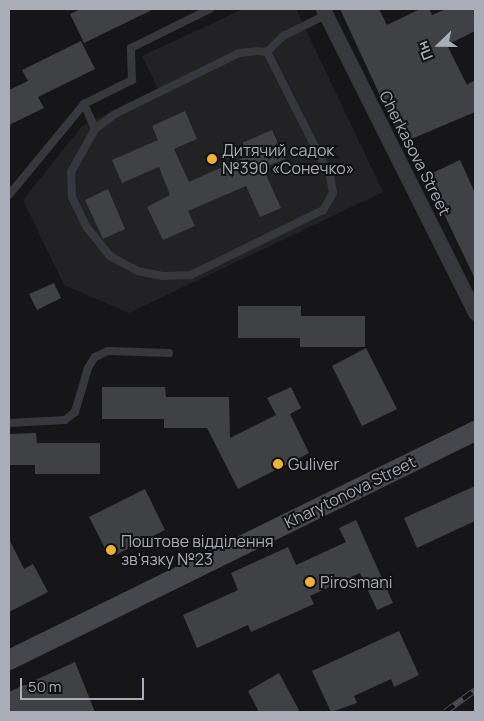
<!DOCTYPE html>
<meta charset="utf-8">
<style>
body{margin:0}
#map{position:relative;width:484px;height:721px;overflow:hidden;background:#161618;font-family:Manrope,sans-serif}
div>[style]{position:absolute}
.built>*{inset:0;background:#222225}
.building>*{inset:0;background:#404145}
.lane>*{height:8px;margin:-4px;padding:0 4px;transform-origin:4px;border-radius:4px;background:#37383d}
.street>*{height:15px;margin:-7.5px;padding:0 7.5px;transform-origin:7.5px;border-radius:7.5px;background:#37383d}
.secondary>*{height:20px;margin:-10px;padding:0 10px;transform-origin:10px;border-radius:10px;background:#45474d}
.rail>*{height:5.5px;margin-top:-2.75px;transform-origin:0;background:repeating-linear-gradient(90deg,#111113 0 11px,#4a4c52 0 22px);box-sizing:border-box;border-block:1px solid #4a4c52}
.dots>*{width:14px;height:14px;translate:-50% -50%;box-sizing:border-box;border:2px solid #111113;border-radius:50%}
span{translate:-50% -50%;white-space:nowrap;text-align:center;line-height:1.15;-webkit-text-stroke:4px #111113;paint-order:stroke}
.poi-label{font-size:16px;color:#a8adb8}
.left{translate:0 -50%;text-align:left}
.street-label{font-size:16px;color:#a8adb8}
.frame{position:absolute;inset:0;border:10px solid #a8adb8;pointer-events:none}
.north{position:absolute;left:414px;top:20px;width:50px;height:50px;-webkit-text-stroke:4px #111113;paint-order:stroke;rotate:248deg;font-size:14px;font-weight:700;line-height:20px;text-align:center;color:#a8adb8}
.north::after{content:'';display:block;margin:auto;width:18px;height:22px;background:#a8adb8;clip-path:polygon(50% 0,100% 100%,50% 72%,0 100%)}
.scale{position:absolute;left:20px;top:678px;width:124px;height:22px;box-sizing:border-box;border:2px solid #a8adb8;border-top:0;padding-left:6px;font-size:15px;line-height:18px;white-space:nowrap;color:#a8adb8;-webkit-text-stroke:4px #111113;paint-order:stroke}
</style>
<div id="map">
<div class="built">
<div style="clip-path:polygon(243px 9px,296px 9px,383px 192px,129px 313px,64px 285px,23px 200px,82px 126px,158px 89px,142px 56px)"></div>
</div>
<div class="building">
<div style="clip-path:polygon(81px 9px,154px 9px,84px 43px,70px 14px)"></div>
<div style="clip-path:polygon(340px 9px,379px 9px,387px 25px,420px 9px,429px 9px,432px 15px,446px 9px,475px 9px,475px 31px,447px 45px,467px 85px,475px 80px,475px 112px,402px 143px)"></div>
<div style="clip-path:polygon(81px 41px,95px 69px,38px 97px,44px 108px,9px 125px,9px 90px,28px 81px,22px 70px)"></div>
<div style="clip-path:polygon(185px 111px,197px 139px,174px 149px,189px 182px,247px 156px,242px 143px,272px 130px,285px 159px,263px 168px,281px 208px,260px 217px,246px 186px,188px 211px,195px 226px,163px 240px,147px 207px,170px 195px,159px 167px,122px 183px,112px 160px,158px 140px,152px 126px)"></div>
<div style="clip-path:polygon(460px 160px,475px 193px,475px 279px,426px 176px)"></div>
<div style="clip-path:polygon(108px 189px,125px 229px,103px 239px,85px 200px)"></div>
<div style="clip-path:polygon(54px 283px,61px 298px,37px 310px,29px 294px)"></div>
<div style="clip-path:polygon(238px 306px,301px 306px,301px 316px,365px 316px,365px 347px,300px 347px,300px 338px,238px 338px)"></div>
<div style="clip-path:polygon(366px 348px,397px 409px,362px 426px,332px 366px)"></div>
<div style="clip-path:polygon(102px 387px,165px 387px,166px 397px,229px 397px,230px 438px,276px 415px,267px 398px,291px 387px,301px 408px,290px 414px,309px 453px,238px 489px,207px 428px,164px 428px,164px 419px,102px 419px)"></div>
<div style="clip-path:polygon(36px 433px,37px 443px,100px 443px,100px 474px,35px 474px,35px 465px,9px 465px,9px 434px)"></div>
<div style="clip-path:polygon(475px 486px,475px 521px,417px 548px,404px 518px)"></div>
<div style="clip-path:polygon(145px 489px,165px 530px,110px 558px,89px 517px)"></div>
<div style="clip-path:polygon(356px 520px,393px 603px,377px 610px,360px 573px,310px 596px,314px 604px,251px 632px,248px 625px,197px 648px,183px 615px,238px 590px,231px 573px,288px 547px,296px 565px,346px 542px,339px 528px)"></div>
<div style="clip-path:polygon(9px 539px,24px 569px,33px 564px,48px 592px,9px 612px)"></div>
<div style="clip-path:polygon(399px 631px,419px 675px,394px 687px,391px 679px,354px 696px,357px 703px,331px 712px,312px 671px)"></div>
<div style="clip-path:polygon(75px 662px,95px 712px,9px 712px,9px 692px)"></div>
<div style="clip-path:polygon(279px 673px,300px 712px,259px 712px,248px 691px)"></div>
</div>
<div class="lane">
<div style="left:258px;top:51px;width:9px;rotate:6deg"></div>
<div style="left:267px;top:52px;width:139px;rotate:63.1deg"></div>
<div style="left:330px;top:176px;width:17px;rotate:80deg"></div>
<div style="left:333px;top:193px;width:20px;rotate:120deg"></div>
<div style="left:323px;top:210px;width:147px;rotate:153.8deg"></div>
<div style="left:191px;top:275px;width:28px;rotate:178deg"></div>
<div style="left:163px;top:276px;width:25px;rotate:-169deg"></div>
<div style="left:138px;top:271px;width:32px;rotate:-152deg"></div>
<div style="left:110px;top:256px;width:36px;rotate:-129deg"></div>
<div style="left:87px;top:228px;width:34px;rotate:-116deg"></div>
<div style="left:72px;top:197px;width:25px;rotate:-92deg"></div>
<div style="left:71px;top:172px;width:49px;rotate:-60.8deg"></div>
<div style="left:95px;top:129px;width:25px;rotate:-37deg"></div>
<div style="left:115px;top:114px;width:138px;rotate:-26.2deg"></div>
<div style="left:239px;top:53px;width:19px;rotate:-6deg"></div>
<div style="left:267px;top:52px;width:23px;rotate:-45deg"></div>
<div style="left:283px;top:36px;width:48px;rotate:-26deg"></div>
<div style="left:84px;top:104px;width:27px;rotate:66deg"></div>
<div style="left:9px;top:195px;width:118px;rotate:-50.5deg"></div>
<div style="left:84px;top:104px;width:54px;rotate:-26.6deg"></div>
<div style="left:132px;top:80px;width:32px;rotate:-92deg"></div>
<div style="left:131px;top:48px;width:88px;rotate:-26.3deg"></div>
<div style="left:9px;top:423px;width:56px;rotate:-3.1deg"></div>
<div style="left:65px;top:420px;width:13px;rotate:-39deg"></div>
<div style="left:75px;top:412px;width:46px;rotate:-73.5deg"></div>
<div style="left:88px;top:368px;width:13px;rotate:-58deg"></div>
<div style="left:95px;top:357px;width:14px;rotate:-25deg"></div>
<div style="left:108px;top:351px;width:61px;rotate:1.9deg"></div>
</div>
<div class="street">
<div style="left:323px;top:9px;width:340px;rotate:63.4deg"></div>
</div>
<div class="secondary">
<div style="left:9px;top:660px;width:519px;rotate:-26.17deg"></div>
</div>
<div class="rail">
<div style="left:445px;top:712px;width:37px;rotate:-36deg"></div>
</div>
<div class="dots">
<div style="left:212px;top:159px;background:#f2b134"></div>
<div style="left:278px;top:464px;background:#f2b134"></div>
<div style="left:111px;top:550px;background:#f2b134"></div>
<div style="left:310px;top:582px;background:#f2b134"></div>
</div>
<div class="poi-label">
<span class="left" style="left:222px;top:159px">Дитячий садок<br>№390 «Сонечко»</span>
<span class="left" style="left:288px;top:464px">Guliver</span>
<span class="left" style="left:121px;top:550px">Поштове відділення<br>зв'язку №23</span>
<span class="left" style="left:320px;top:582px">Pirosmani</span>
</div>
<div class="street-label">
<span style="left:415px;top:153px;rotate:63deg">Cherkasova Street</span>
<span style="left:350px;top:492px;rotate:-26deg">Kharytonova Street</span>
</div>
<div class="frame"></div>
<div class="north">Пн</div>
<div class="scale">50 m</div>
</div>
